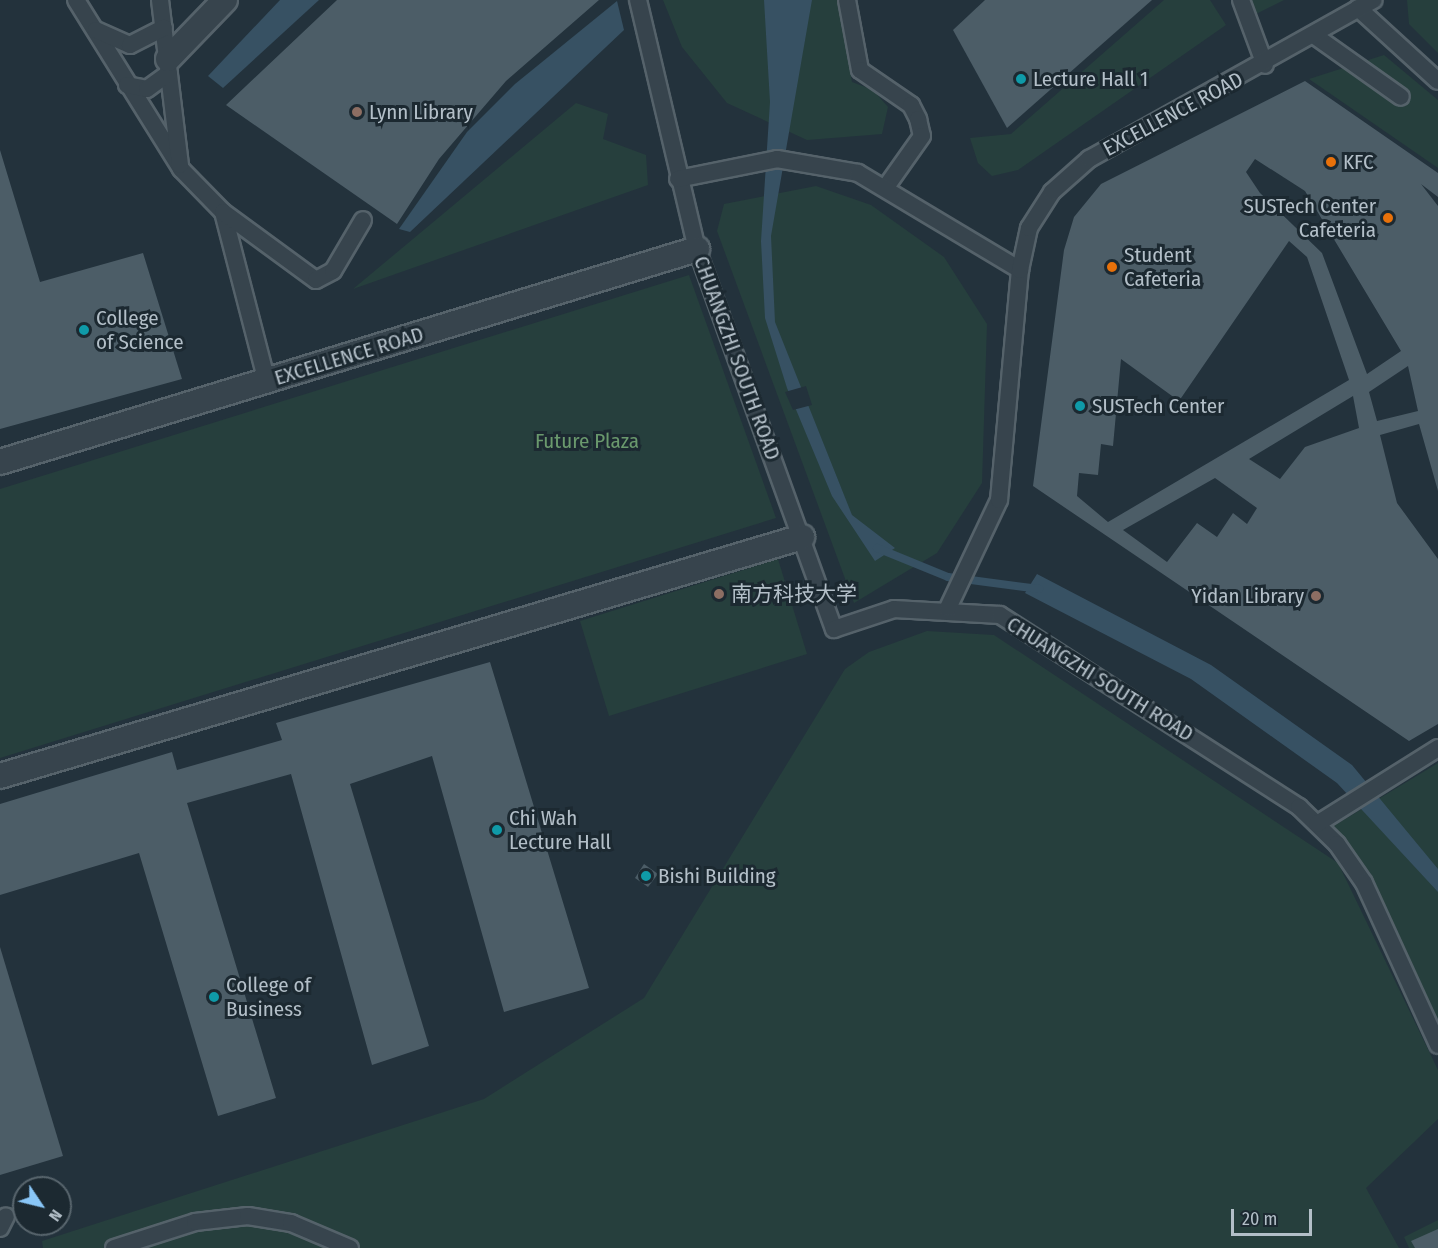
<!DOCTYPE html>
<meta charset="utf-8">
<style>
body{margin:0}
#map{position:relative;width:1438px;height:1248px;overflow:hidden;background:#23323c;font-family:"Fira Sans Condensed","Noto Sans SC",sans-serif}
div>[style]{position:absolute}
.green>*{inset:0;background:#263f3d}
.water>*{inset:0;background:#375163}
.pier>*{inset:0;background:#23323c}
.stream>*{height:8px;margin:-4px;padding:0 4px;transform-origin:4px;border-radius:4px;background:#375163}
.building>*{inset:0;background:#4c5d67}
.roads{filter:drop-shadow(2px 0 #55626a) drop-shadow(-2px 0 #55626a) drop-shadow(0 2px #55626a) drop-shadow(0 -2px #55626a)}
.service>*{height:16px;margin:-8px;padding:0 8px;transform-origin:8px;border-radius:8px;background:#37444d}
.pedestrian>*{height:24px;margin:-12px;padding:0 12px;transform-origin:12px;border-radius:12px;background:#37444d}
.dots>*{width:16px;height:16px;translate:-50% -50%;box-sizing:border-box;border:3px solid #1c2931;border-radius:50%}
span{translate:-50% -50%;white-space:nowrap;text-align:center;line-height:1.15;-webkit-text-stroke:6px #1c2931;paint-order:stroke}
.poi-label{font-size:21px;color:#b3bfc8}
.left{translate:0 -50%;text-align:left}
.right{translate:-100% -50%;text-align:right}
.street-label{font-size:21px;color:#b3bfc8}
.park-label{font-size:21px;color:#6a996d}
.north{position:absolute;left:12px;top:1176px;width:60px;height:60px;box-sizing:border-box;background:#1c2931;border:2px solid #58656d;border-radius:50%;rotate:125deg;font-size:16px;font-weight:700;line-height:24px;text-align:center;color:#b3bfc8}
.north::after{content:'';display:block;margin:auto;width:21px;height:27px;background:#89c6f7;clip-path:polygon(50% 0,100% 100%,50% 72%,0 100%)}
.scale{position:absolute;left:1231px;top:1209px;width:81px;height:27px;box-sizing:border-box;border:3px solid #b3bfc8;border-top:0;padding-left:8px;font-size:18px;line-height:21px;white-space:nowrap;color:#b3bfc8;-webkit-text-stroke:4px #1c2931;paint-order:stroke}
</style>
<div id="map">
<div class="green">
<div style="clip-path:polygon(663px 0,837px 0,852px 82px,873px 90px,888px 107px,882px 134px,807px 140px,727px 103px,682px 47px)"></div>
<div style="clip-path:polygon(1164px 0,1210px 0,1226px 25px,1018px 170px,992px 176px,978px 163px,970px 138px,1011px 134px)"></div>
<div style="clip-path:polygon(1250px 0,1284px 0,1256px 14px)"></div>
<div style="clip-path:polygon(1407px 0,1438px 0,1438px 53px,1409px 24px)"></div>
<div style="clip-path:polygon(1384px 55px,1438px 100px,1438px 168px,1309px 79px)"></div>
<div style="clip-path:polygon(576px 103px,608px 114px,603px 139px,646px 155px,648px 185px,353px 289px)"></div>
<div style="clip-path:polygon(816px 186px,871px 205px,944px 257px,987px 324px,982px 483px,937px 553px,854px 603px,717px 231px,724px 204px)"></div>
<div style="clip-path:polygon(689px 275px,776px 518px,0 758px,0 489px)"></div>
<div style="clip-path:polygon(778px 559px,807px 654px,609px 716px,580px 621px)"></div>
<div style="clip-path:polygon(927px 631px,994px 635px,1338px 863px,1438px 1070px,1438px 1119px,1366px 1188px,1399px 1248px,43px 1248px,42px 1241px,484px 1099px,644px 998px,845px 669px,869px 652px)"></div>
<div style="clip-path:polygon(1438px 763px,1438px 1029px,1332px 827px)"></div>
<div style="clip-path:polygon(1438px 1220px,1438px 1248px,1409px 1248px,1404px 1237px)"></div>
</div>
<div class="water">
<div style="clip-path:polygon(280px 0,319px 0,223px 88px,208px 76px)"></div>
<div style="clip-path:polygon(764px 0,812px 0,771px 236px,775px 322px,852px 515px,895px 548px,875px 561px,832px 496px,787px 388px,765px 318px,761px 241px,770px 102px)"></div>
<div style="clip-path:polygon(617px 1px,624px 30px,410px 232px,399px 229px,467px 132px,515px 84px)"></div>
<div style="clip-path:polygon(1037px 574px,1211px 665px,1352px 765px,1438px 869px,1438px 892px,1337px 783px,1191px 679px,1025px 593px)"></div>
</div>
<div class="pier">
<div style="clip-path:polygon(806px 386px,812px 405px,793px 410px,785px 392px)"></div>
</div>
<div class="stream">
<div style="left:877px;top:548px;width:77px;rotate:22.2deg"></div>
<div style="left:948px;top:577px;width:92px;rotate:7.5deg"></div>
</div>
<div class="building">
<div style="clip-path:polygon(337px 0,599px 0,506px 81px,439px 159px,397px 224px,226px 105px)"></div>
<div style="clip-path:polygon(985px 0,1152px 0,1007px 128px,953px 30px)"></div>
<div style="clip-path:polygon(evenodd,1305px 81px,1438px 173px,1438px 197px,1421px 184px,1438px 206px,1438px 491px,1419px 424px,1380px 435px,1397px 503px,1438px 559px,1438px 724px,1409px 741px,1033px 486px,1064px 250px,1074px 217px,1101px 184px,1305px 81px,1255px 159px,1305px 191px,1401px 351px,1367px 374px,1322px 253px,1260px 193px,1246px 172px,1255px 159px,1305px 81px,1289px 241px,1307px 257px,1349px 380px,1108px 522px,1077px 496px,1079px 473px,1098px 475px,1101px 444px,1113px 446px,1121px 359px,1179px 401px,1289px 241px,1305px 81px,1408px 366px,1418px 411px,1377px 421px,1369px 392px,1408px 366px,1305px 81px,1353px 396px,1359px 428px,1305px 447px,1280px 479px,1249px 459px,1353px 396px,1305px 81px,1215px 478px,1257px 508px,1247px 524px,1233px 513px,1217px 537px,1197px 523px,1167px 562px,1123px 530px,1215px 478px)"></div>
<div style="clip-path:polygon(0 150px,40px 282px,143px 253px,182px 379px,0 429px)"></div>
<div style="clip-path:polygon(490px 662px,589px 988px,504px 1012px,432px 756px,350px 784px,429px 1046px,372px 1065px,291px 774px,187px 803px,276px 1098px,218px 1116px,139px 853px,0 895px,0 804px,172px 752px,177px 770px,282px 740px,276px 723px)"></div>
<div style="clip-path:polygon(644px 864px,658px 874px,648px 887px,635px 878px)"></div>
<div style="clip-path:polygon(0 947px,63px 1156px,0 1175px)"></div>
<div style="clip-path:polygon(1438px 1229px,1438px 1248px,1415px 1248px,1411px 1241px)"></div>
</div>
<div class="roads">
<div class="service">
<div style="left:76px;top:0;width:199px;rotate:58.1deg"></div>
<div style="left:181px;top:169px;width:60px;rotate:45.7deg"></div>
<div style="left:223px;top:212px;width:163px;rotate:75.5deg"></div>
<div style="left:160px;top:0;width:166px;rotate:83.1deg"></div>
<div style="left:638px;top:0;width:256px;rotate:76.7deg"></div>
<div style="left:697px;top:249px;width:404px;rotate:70.2deg"></div>
<div style="left:834px;top:629px;width:63px;rotate:-18.4deg"></div>
<div style="left:894px;top:609px;width:106px;rotate:3.2deg"></div>
<div style="left:1000px;top:615px;width:355px;rotate:32.7deg"></div>
<div style="left:1299px;top:807px;width:53px;rotate:44.2deg"></div>
<div style="left:1337px;top:844px;width:47px;rotate:55.3deg"></div>
<div style="left:1364px;top:883px;width:178px;rotate:65.4deg"></div>
<div style="left:847px;top:0;width:71px;rotate:79.5deg"></div>
<div style="left:860px;top:70px;width:62px;rotate:34.5deg"></div>
<div style="left:911px;top:105px;width:16px;rotate:63deg"></div>
<div style="left:918px;top:119px;width:17px;rotate:77deg"></div>
<div style="left:922px;top:136px;width:62px;rotate:125.2deg"></div>
<div style="left:1241px;top:0;width:69px;rotate:69.7deg"></div>
<div style="left:1358px;top:8px;width:108px;rotate:42.4deg"></div>
<div style="left:96px;top:30px;width:37px;rotate:24deg"></div>
<div style="left:130px;top:45px;width:38px;rotate:-27deg"></div>
<div style="left:1315px;top:36px;width:105px;rotate:35.3deg"></div>
<div style="left:127px;top:85px;width:20px;rotate:11deg"></div>
<div style="left:147px;top:89px;width:27px;rotate:-36deg"></div>
<div style="left:678px;top:179px;width:101px;rotate:-11.4deg"></div>
<div style="left:777px;top:159px;width:82px;rotate:9.8deg"></div>
<div style="left:858px;top:173px;width:189px;rotate:30.9deg"></div>
<div style="left:223px;top:212px;width:115px;rotate:36.2deg"></div>
<div style="left:316px;top:280px;width:19px;rotate:-28deg"></div>
<div style="left:333px;top:271px;width:59px;rotate:-59.5deg"></div>
<div style="left:948px;top:608px;width:119px;rotate:-64.7deg"></div>
<div style="left:999px;top:500px;width:231px;rotate:-84.8deg"></div>
<div style="left:1020px;top:270px;width:43px;rotate:-77.9deg"></div>
<div style="left:1029px;top:228px;width:43px;rotate:-57.4deg"></div>
<div style="left:1052px;top:192px;width:50px;rotate:-41.7deg"></div>
<div style="left:1089px;top:159px;width:326px;rotate:-29.2deg"></div>
<div style="left:1317px;top:824px;width:143px;rotate:-32.1deg"></div>
<div style="left:0;top:1228px;width:13px;rotate:-63deg"></div>
<div style="left:114px;top:1248px;width:85px;rotate:-17.8deg"></div>
<div style="left:195px;top:1222px;width:53px;rotate:-6.5deg"></div>
<div style="left:248px;top:1216px;width:44px;rotate:9.2deg"></div>
<div style="left:291px;top:1223px;width:64px;rotate:23deg"></div>
</div>
<div class="pedestrian">
<div style="left:168px;top:59px;width:82px;rotate:-46deg"></div>
<div style="left:0;top:462px;width:729px;rotate:-16.99deg"></div>
<div style="left:0;top:776px;width:837px;rotate:-16.59deg"></div>
</div>
</div>
<div class="dots">
<div style="left:1021px;top:79px;background:#0f9aa8"></div>
<div style="left:357px;top:112px;background:#8d6e63"></div>
<div style="left:1331px;top:162px;background:#e8710a"></div>
<div style="left:1388px;top:218px;background:#e8710a"></div>
<div style="left:1112px;top:267px;background:#e8710a"></div>
<div style="left:84px;top:330px;background:#0f9aa8"></div>
<div style="left:1080px;top:406px;background:#0f9aa8"></div>
<div style="left:719px;top:594px;background:#8d6e63"></div>
<div style="left:1316px;top:596px;background:#8d6e63"></div>
<div style="left:497px;top:830px;background:#0f9aa8"></div>
<div style="left:646px;top:876px;background:#0f9aa8"></div>
<div style="left:214px;top:997px;background:#0f9aa8"></div>
</div>
<div class="poi-label">
<span class="left" style="left:1033px;top:79px">Lecture Hall 1</span>
<span class="left" style="left:369px;top:112px">Lynn Library</span>
<span class="left" style="left:1343px;top:162px">KFC</span>
<span class="right" style="left:1376px;top:218px">SUSTech Center<br>Cafeteria</span>
<span class="left" style="left:1124px;top:267px">Student<br>Cafeteria</span>
<span class="left" style="left:96px;top:330px">College<br>of Science</span>
<span class="left" style="left:1092px;top:406px">SUSTech Center</span>
<span class="left" style="left:731px;top:594px">南方科技大学</span>
<span class="right" style="left:1304px;top:596px">Yidan Library</span>
<span class="left" style="left:509px;top:830px">Chi Wah<br>Lecture Hall</span>
<span class="left" style="left:658px;top:876px">Bishi Building</span>
<span class="left" style="left:226px;top:997px">College of<br>Business</span>
</div>
<div class="street-label">
<span style="left:1173px;top:114px;rotate:-28deg">EXCELLENCE ROAD</span>
<span style="left:349px;top:356px;rotate:-17deg">EXCELLENCE ROAD</span>
<span style="left:737px;top:358px;rotate:70deg">CHUANGZHI SOUTH ROAD</span>
<span style="left:1100px;top:679px;rotate:32deg">CHUANGZHI SOUTH ROAD</span>
</div>
<div class="park-label">
<span style="left:587px;top:441px">Future Plaza</span>
</div>
<div class="north">N</div>
<div class="scale">20 m</div>
</div>
